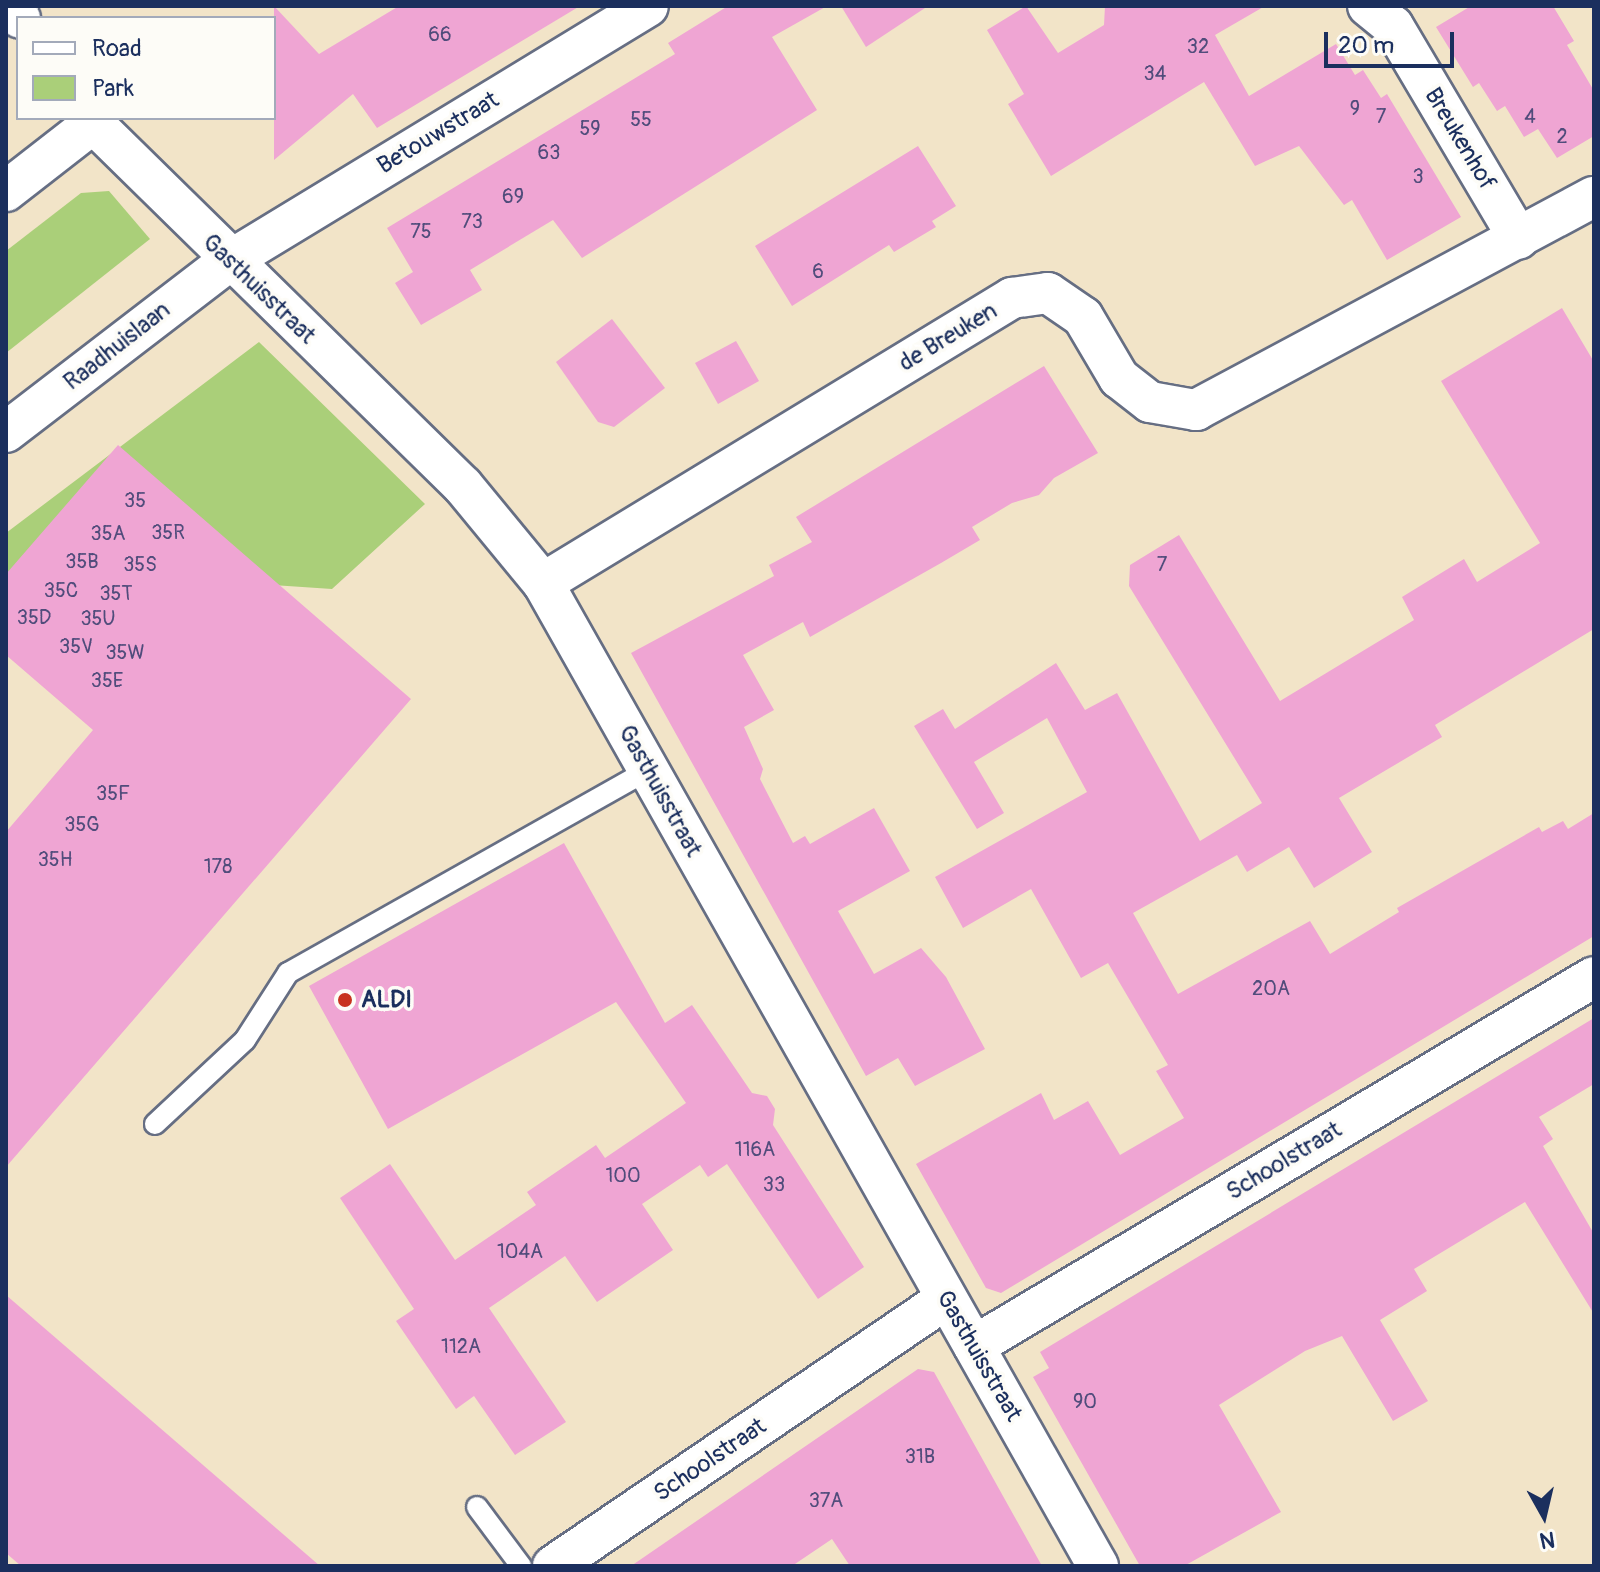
<!DOCTYPE html>
<style>
body{margin:0}
#map{position:relative;width:1600px;height:1572px;overflow:hidden;background:#f2e4c8;font-family:Pangolin,sans-serif}
div>[style]{position:absolute}
.green>*{inset:0;background:#aacf79}
.building>*{inset:0;background:#efa5d3}
.roads{filter:drop-shadow(2px 0 #666e83) drop-shadow(-2px 0 #666e83) drop-shadow(0 2px #666e83) drop-shadow(0 -2px #666e83)}
.lane>*{height:20px;margin:-10px;padding:0 10px;transform-origin:10px;border-radius:10px;background:#fff}
.street>*{height:40px;margin:-20px;padding:0 20px;transform-origin:20px;border-radius:20px;background:#fff}
.dots>*{width:22px;height:22px;translate:-50% -50%;box-sizing:border-box;border:4px solid #fdfcf7;border-radius:50%}
span{translate:-50% -50%;white-space:nowrap;text-align:center;line-height:1.15;-webkit-text-stroke:7px #fdfcf7;paint-order:stroke}
.number-label{font-size:20px;color:#504c7b}
.number-label span{-webkit-text-stroke-width:0}
.street-label{font-size:24px;color:#1b2f5e}
.poi-label{font-size:24px;color:#1b2f5e;font-weight:700}
.left{translate:0 -50%;text-align:left}
.frame{position:absolute;inset:0;border:8px solid #1b2f5e;pointer-events:none}
.legend{position:absolute;left:16px;top:16px;width:260px;height:104px;box-sizing:border-box;background:#fdfcf7;border:2px solid #a3aaba;margin:0;padding:10px 14px;list-style:none;font-size:24px;color:#1b2f5e}
.legend li{display:flex;align-items:center;gap:16px;height:40px}
.legend b{width:40px;border:2px solid #a3aaba}
.north{position:absolute;left:1504px;top:1476px;width:80px;height:80px;-webkit-text-stroke:6px #fdfcf7;paint-order:stroke;rotate:172deg;font-size:22px;font-weight:700;line-height:32px;text-align:center;color:#1b2f5e}
.north::after{content:'';display:block;margin:auto;width:28px;height:36px;background:#1b2f5e;clip-path:polygon(50% 0,100% 100%,50% 72%,0 100%)}
.scale{position:absolute;left:1324px;top:32px;width:130px;height:36px;box-sizing:border-box;border:4px solid #1b2f5e;border-top:0;padding-left:10px;font-size:24px;line-height:28px;white-space:nowrap;color:#1b2f5e;-webkit-text-stroke:6px #fdfcf7;paint-order:stroke}
</style>
<div id="map">
<div class="green">
<div style="clip-path:polygon(109px 191px,150px 239px,6px 353px,6px 251px,81px 193px)"></div>
<div style="clip-path:polygon(259px 342px,425px 504px,332px 589px,29px 569px,6px 584px,6px 533px)"></div>
</div>
<div class="building">
<div style="clip-path:polygon(274px 6px,319px 54px,399px 6px,580px 6px,377px 128px,353px 94px,274px 160px)"></div>
<div style="clip-path:polygon(728px 6px,827px 6px,772px 37px,817px 110px,582px 258px,553px 220px,470px 270px,482px 290px,421px 325px,395px 283px,413px 272px,387px 228px,675px 54px,668px 43px)"></div>
<div style="clip-path:polygon(841px 6px,928px 6px,866px 47px)"></div>
<div style="clip-path:polygon(1026px 6px,1058px 53px,1104px 25px,1105px 6px,1265px 6px,1215px 35px,1249px 96px,1336px 44px,1355px 75px,1363px 70px,1381px 98px,1387px 94px,1461px 217px,1387px 260px,1352px 200px,1344px 205px,1299px 146px,1255px 166px,1204px 82px,1051px 176px,1008px 104px,1024px 94px,987px 30px)"></div>
<div style="clip-path:polygon(1471px 6px,1553px 6px,1574px 41px,1567px 45px,1594px 91px,1594px 136px,1557px 158px,1538px 129px,1524px 137px,1505px 106px,1497px 111px,1479px 83px,1473px 87px,1436px 27px)"></div>
<div style="clip-path:polygon(918px 146px,956px 206px,932px 221px,936px 227px,894px 252px,889px 245px,792px 306px,755px 246px)"></div>
<div style="clip-path:polygon(1562px 308px,1594px 362px,1594px 629px,1435px 725px,1442px 737px,1339px 798px,1372px 852px,1314px 888px,1289px 847px,1247px 872px,1237px 855px,1133px 913px,1178px 994px,1310px 921px,1330px 954px,1399px 912px,1397px 908px,1539px 827px,1542px 832px,1563px 821px,1568px 829px,1594px 813px,1594px 936px,1001px 1293px,986px 1288px,916px 1164px,1041px 1093px,1054px 1120px,1088px 1101px,1120px 1155px,1184px 1118px,1156px 1071px,1168px 1065px,1108px 963px,1081px 978px,1031px 889px,963px 928px,935px 877px,1087px 792px,1047px 718px,974px 762px,1004px 813px,977px 829px,914px 726px,943px 709px,955px 729px,1056px 663px,1085px 710px,1117px 693px,1200px 841px,1262px 803px,1129px 586px,1130px 565px,1179px 535px,1280px 701px,1414px 620px,1402px 597px,1464px 559px,1477px 582px,1540px 543px,1441px 381px)"></div>
<div style="clip-path:polygon(612px 319px,665px 388px,614px 427px,598px 422px,556px 362px)"></div>
<div style="clip-path:polygon(736px 341px,759px 381px,718px 404px,695px 363px)"></div>
<div style="clip-path:polygon(1044px 366px,1098px 453px,1054px 478px,1039px 495px,1012px 503px,972px 527px,980px 540px,941px 563px,810px 637px,803px 622px,743px 655px,774px 710px,744px 727px,763px 769px,760px 779px,793px 843px,805px 836px,810px 844px,874px 808px,910px 871px,838px 911px,874px 974px,921px 948px,946px 977px,985px 1049px,915px 1086px,898px 1058px,866px 1076px,631px 653px,774px 576px,769px 565px,812px 542px,796px 517px)"></div>
<div style="clip-path:polygon(118px 445px,411px 699px,6px 1167px,6px 832px,93px 730px,6px 655px,6px 574px)"></div>
<div style="clip-path:polygon(564px 843px,665px 1023px,692px 1005px,752px 1093px,767px 1096px,775px 1109px,773px 1125px,864px 1267px,818px 1299px,727px 1164px,708px 1177px,700px 1165px,642px 1204px,673px 1250px,597px 1302px,565px 1256px,489px 1308px,566px 1422px,515px 1455px,474px 1396px,456px 1409px,396px 1321px,414px 1309px,340px 1198px,390px 1164px,455px 1260px,536px 1205px,527px 1192px,596px 1145px,605px 1158px,686px 1103px,616px 1002px,388px 1129px,309px 986px)"></div>
<div style="clip-path:polygon(1594px 1018px,1594px 1084px,1539px 1117px,1553px 1139px,1543px 1146px,1594px 1234px,1594px 1314px,1525px 1202px,1414px 1269px,1427px 1291px,1380px 1320px,1428px 1401px,1393px 1421px,1342px 1336px,1305px 1351px,1219px 1405px,1281px 1512px,1184px 1566px,1140px 1566px,1033px 1377px,1049px 1368px,1040px 1352px)"></div>
<div style="clip-path:polygon(6px 1295px,320px 1566px,21px 1566px,6px 1553px)"></div>
<div style="clip-path:polygon(918px 1369px,934px 1372px,1042px 1566px,850px 1566px,832px 1539px,792px 1566px,631px 1566px)"></div>
</div>
<div class="roads">
<div class="lane">
<div style="left:155px;top:1124px;width:123px;rotate:-43deg"></div>
<div style="left:245px;top:1040px;width:80px;rotate:-57.3deg"></div>
<div style="left:288px;top:973px;width:413px;rotate:-29.4deg"></div>
<div style="left:477px;top:1507px;width:74px;rotate:53.3deg"></div>
</div>
<div class="street">
<div style="left:12px;top:6px;width:14px;rotate:56deg"></div>
<div style="left:1368px;top:6px;width:32px;rotate:39deg"></div>
<div style="left:1393px;top:26px;width:247px;rotate:59.4deg"></div>
<div style="left:88px;top:118px;width:525px;rotate:44.46deg"></div>
<div style="left:463px;top:486px;width:126px;rotate:50.5deg"></div>
<div style="left:543px;top:583px;width:1129px;rotate:60.55deg"></div>
<div style="left:6px;top:191px;width:109px;rotate:-37.9deg"></div>
<div style="left:6px;top:432px;width:281px;rotate:-37.5deg"></div>
<div style="left:229px;top:261px;width:490px;rotate:-31.3deg"></div>
<div style="left:543px;top:583px;width:549px;rotate:-31.29deg"></div>
<div style="left:1012px;top:298px;width:36px;rotate:-8deg"></div>
<div style="left:1048px;top:293px;width:42px;rotate:34.4deg"></div>
<div style="left:1083px;top:317px;width:71px;rotate:59.5deg"></div>
<div style="left:1119px;top:378px;width:39px;rotate:38deg"></div>
<div style="left:1150px;top:402px;width:47px;rotate:9.9deg"></div>
<div style="left:1196px;top:410px;width:451px;rotate:-28.2deg"></div>
<div style="left:974px;top:1346px;width:721px;rotate:-30.76deg"></div>
<div style="left:553px;top:1566px;width:475px;rotate:-34.2deg"></div>
</div>
</div>
<div class="dots">
<div style="left:345px;top:1000px;background:#c8321e"></div>
</div>
<div class="number-label">
<span style="left:440px;top:34px">66</span>
<span style="left:1198px;top:46px">32</span>
<span style="left:1155px;top:73px">34</span>
<span style="left:1355px;top:108px">9</span>
<span style="left:1381px;top:116px">7</span>
<span style="left:1530px;top:116px">4</span>
<span style="left:641px;top:119px">55</span>
<span style="left:590px;top:128px">59</span>
<span style="left:1562px;top:136px">2</span>
<span style="left:549px;top:152px">63</span>
<span style="left:1418px;top:176px">3</span>
<span style="left:513px;top:196px">69</span>
<span style="left:472px;top:221px">73</span>
<span style="left:421px;top:231px">75</span>
<span style="left:818px;top:271px">6</span>
<span style="left:135px;top:500px">35</span>
<span style="left:168px;top:532px">35R</span>
<span style="left:108px;top:533px">35A</span>
<span style="left:82px;top:561px">35B</span>
<span style="left:140px;top:564px">35S</span>
<span style="left:1162px;top:564px">7</span>
<span style="left:61px;top:590px">35C</span>
<span style="left:116px;top:593px">35T</span>
<span style="left:34px;top:617px">35D</span>
<span style="left:98px;top:618px">35U</span>
<span style="left:76px;top:646px">35V</span>
<span style="left:125px;top:652px">35W</span>
<span style="left:107px;top:680px">35E</span>
<span style="left:113px;top:793px">35F</span>
<span style="left:82px;top:824px">35G</span>
<span style="left:55px;top:859px">35H</span>
<span style="left:218px;top:866px">178</span>
<span style="left:1271px;top:988px">20A</span>
<span style="left:755px;top:1149px">116A</span>
<span style="left:623px;top:1175px">100</span>
<span style="left:774px;top:1184px">33</span>
<span style="left:520px;top:1251px">104A</span>
<span style="left:461px;top:1346px">112A</span>
<span style="left:1085px;top:1401px">90</span>
<span style="left:920px;top:1456px">31B</span>
<span style="left:826px;top:1500px">37A</span>
</div>
<div class="street-label">
<span style="left:438px;top:133px;rotate:-31deg">Betouwstraat</span>
<span style="left:1460px;top:139px;rotate:59deg">Breukenhof</span>
<span style="left:259px;top:289px;rotate:44deg">Gasthuisstraat</span>
<span style="left:948px;top:337px;rotate:-31deg">de Breuken</span>
<span style="left:117px;top:346px;rotate:-38deg">Raadhuislaan</span>
<span style="left:660px;top:791px;rotate:61deg">Gasthuisstraat</span>
<span style="left:1284px;top:1161px;rotate:-31deg">Schoolstraat</span>
<span style="left:979px;top:1356px;rotate:60deg">Gasthuisstraat</span>
<span style="left:710px;top:1460px;rotate:-34deg">Schoolstraat</span>
</div>
<div class="poi-label">
<span class="left" style="left:361px;top:1000px">ALDI</span>
</div>
<div class="frame"></div>
<ul class="legend">
<li><b style="height:10px;background:#fff"></b>Road</li>
<li><b style="height:22px;background:#aacf79"></b>Park</li>
</ul>
<div class="north">N</div>
<div class="scale">20 m</div>
</div>
